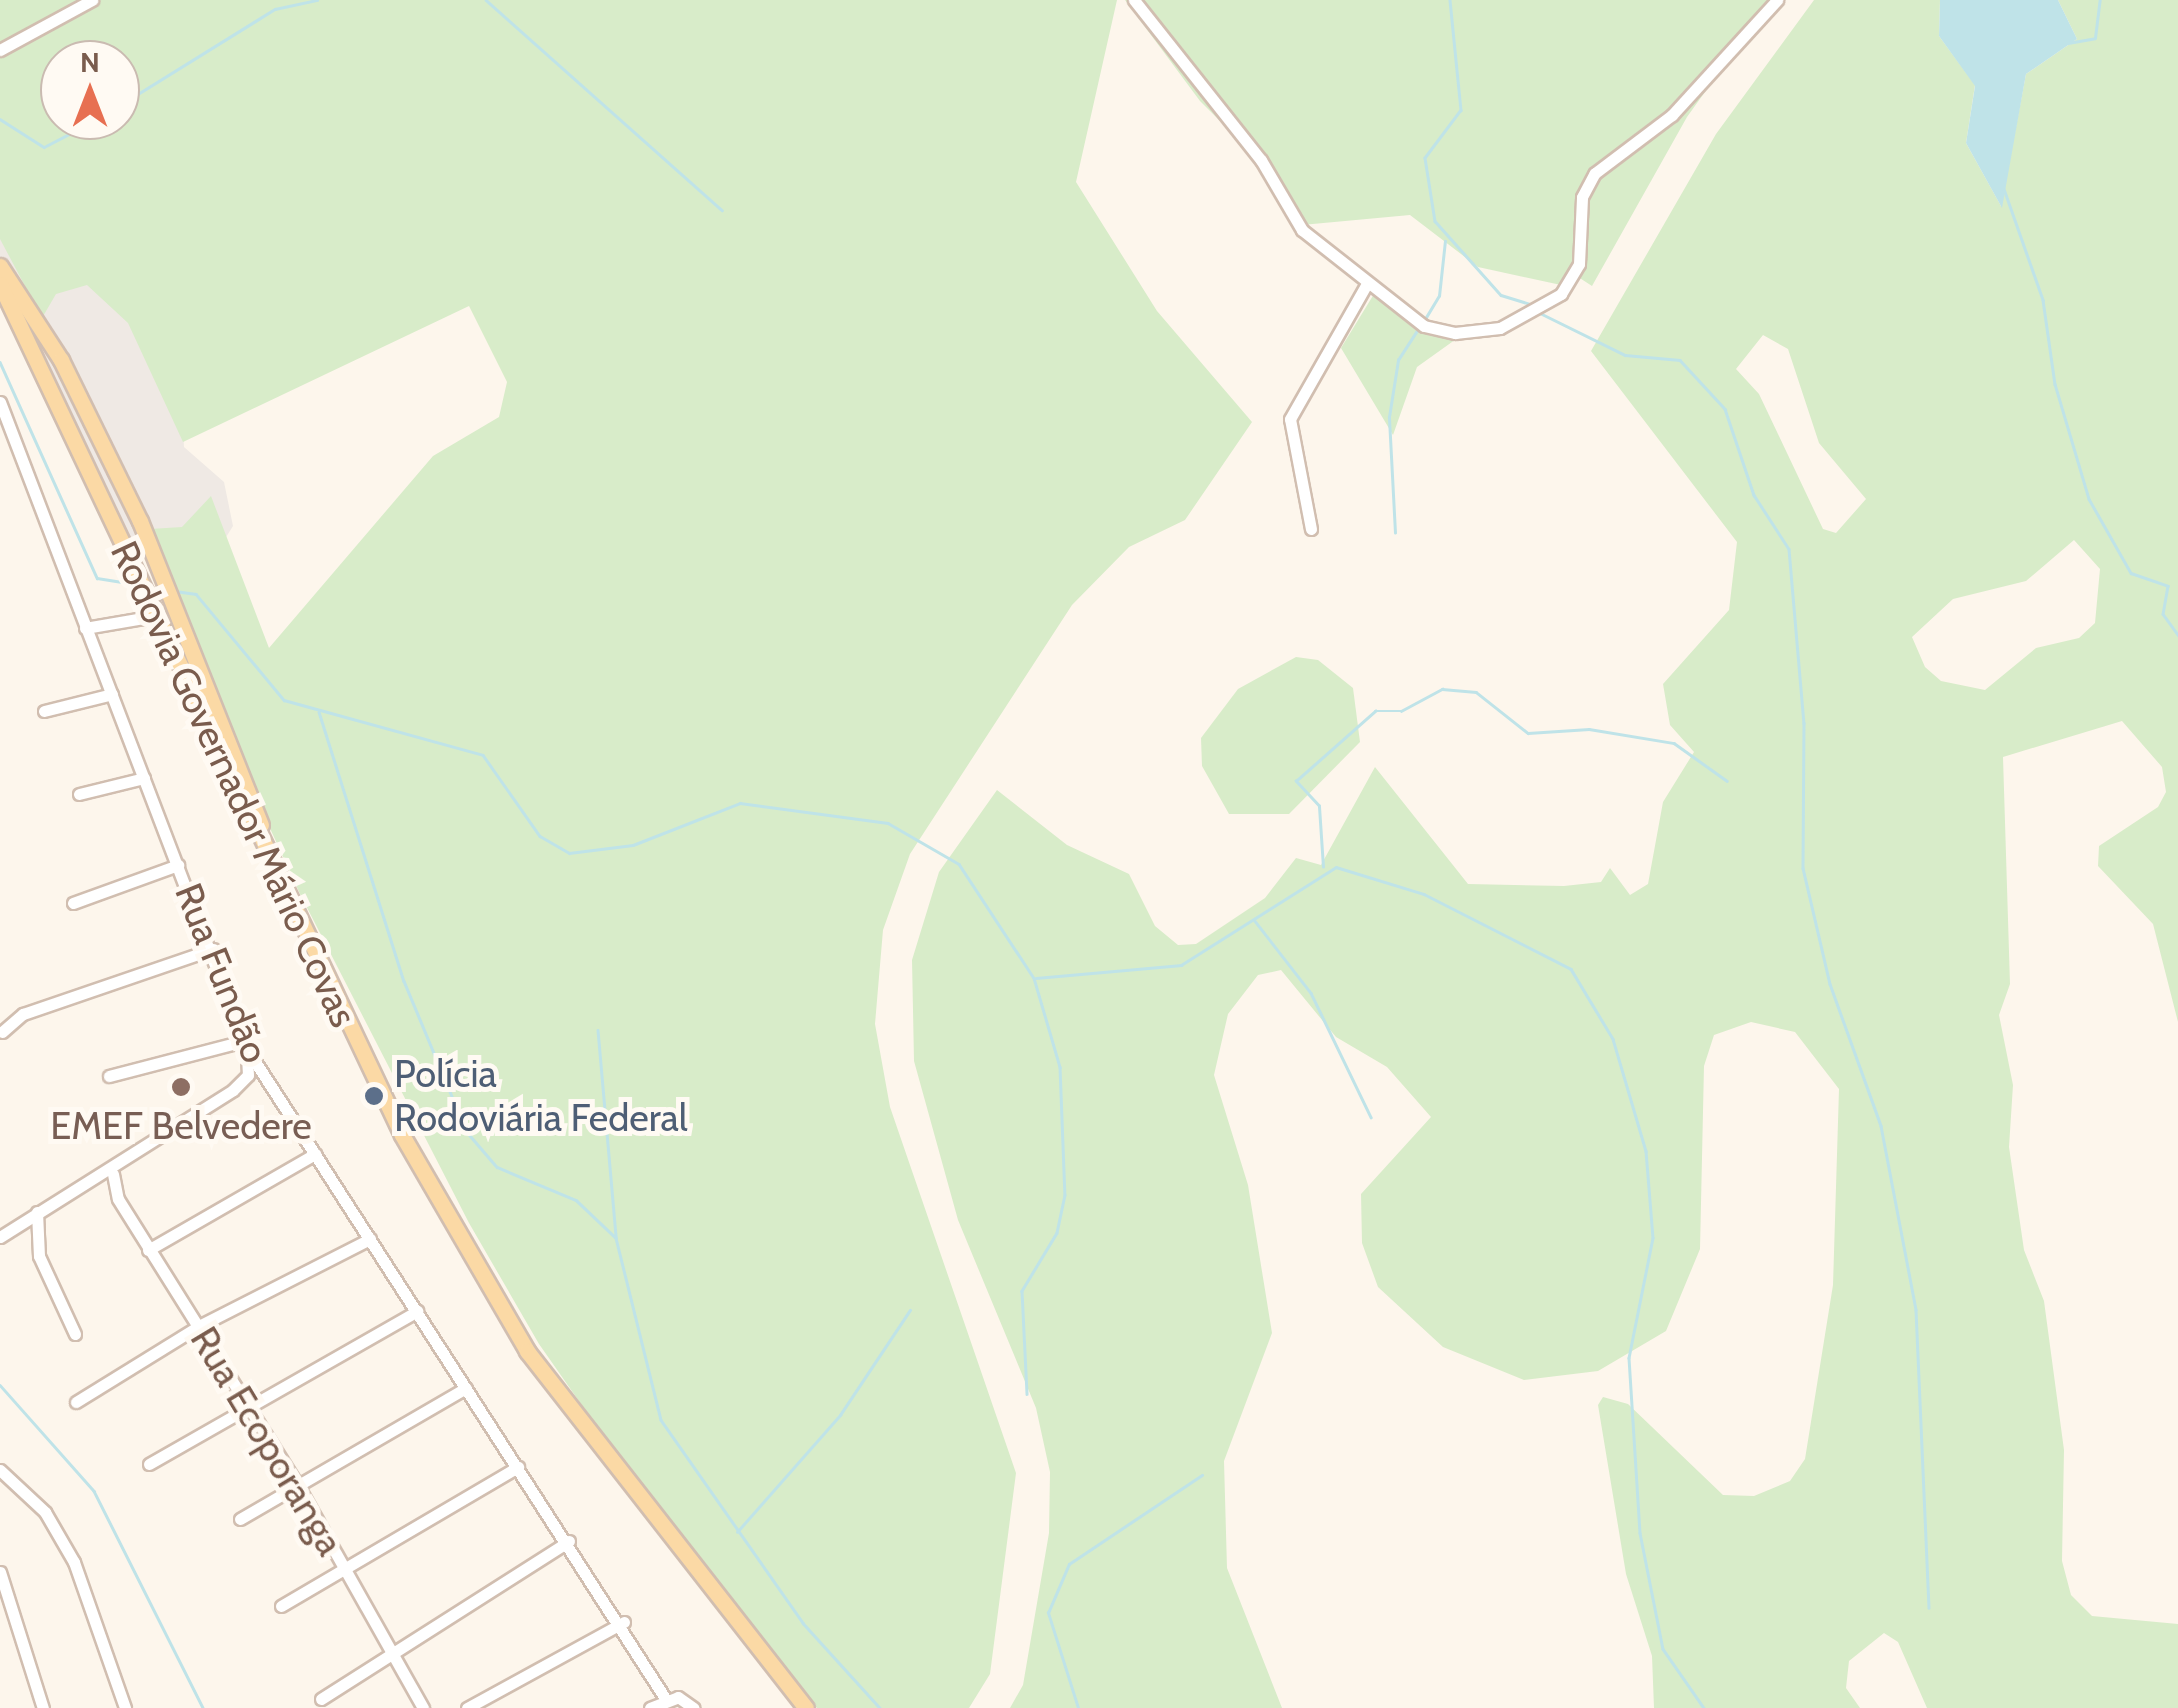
<!DOCTYPE html>
<meta charset="utf-8">
<style>
body{margin:0}
#map{position:relative;width:2178px;height:1708px;overflow:hidden;background:#fdf6ec;font-family:Cabin,sans-serif}
div>[style]{position:absolute}
.industrial>*{inset:0;background:#efe9e4}
.green>*{inset:0;background:#d8ecc9}
.water>*{inset:0;background:#bfe3e8}
.stream>*{height:2.5px;margin:-1.25px;padding:0 1.25px;transform-origin:1.25px;border-radius:1.25px;background:#bfe3e8}
.roads{filter:drop-shadow(2px 0 #d1beb0) drop-shadow(-2px 0 #d1beb0) drop-shadow(0 2px #d1beb0) drop-shadow(0 -2px #d1beb0)}
.minor>*{height:11px;margin:-5.5px;padding:0 5.5px;transform-origin:5.5px;border-radius:5.5px;background:#fff}
.major>*{height:15px;margin:-7.5px;padding:0 7.5px;transform-origin:7.5px;border-radius:7.5px;background:#fbd9a5}
.dots>*{width:28px;height:28px;translate:-50% -50%;box-sizing:border-box;border:5px solid #fffaf3;border-radius:50%}
span{translate:-50% -50%;white-space:nowrap;text-align:center;line-height:1.15;-webkit-text-stroke:10px #fffaf3;paint-order:stroke}
.street-label{font-size:38px;color:#7a5c4d}
.service-label{font-size:38px;color:#4e5e75}
.left{translate:0 -50%;text-align:left}
.education-label{font-size:38px;color:#785e54}
.north{position:absolute;left:40px;top:40px;width:100px;height:100px;box-sizing:border-box;background:#fffaf3;border:2px solid #cabbb1;border-radius:50%;rotate:0deg;font-size:28px;font-weight:700;line-height:40px;text-align:center;color:#7a5c4d}
.north::after{content:'';display:block;margin:auto;width:35px;height:45px;background:#e76f51;clip-path:polygon(50% 0,100% 100%,50% 72%,0 100%)}
</style>
<div id="map">
<div class="industrial">
<div style="clip-path:polygon(0 124px,107px 271px,181px 397px,184px 447px,224px 482px,233px 526px,213px 558px,148px 558px,127px 535px,0 263px)"></div>
</div>
<div class="green">
<div style="clip-path:polygon(evenodd,0 0,1117px 0,1076px 182px,1157px 311px,1252px 422px,1185px 520px,1129px 547px,1072px 605px,910px 854px,883px 930px,875px 1024px,890px 1107px,1016px 1473px,990px 1674px,969px 1708px,817px 1708px,658px 1514px,539px 1344px,469px 1223px,300px 894px,134px 530px,182px 527px,211px 496px,269px 648px,433px 456px,499px 417px,507px 382px,469px 306px,183px 442px,128px 323px,87px 285px,56px 294px,42px 318px,0 239px,0 0,60px 60px,120px 60px,120px 120px,60px 120px,60px 60px)"></div>
<div style="clip-path:polygon(1125px 0,1771px 0,1687px 117px,1592px 286px,1572px 273px,1561px 285px,1478px 267px,1410px 215px,1291px 226px,1268px 169px,1200px 101px)"></div>
<div style="clip-path:polygon(evenodd,1814px 0,1940px 0,1939px 36px,1975px 85px,1966px 143px,2001px 206px,2026px 74px,2077px 39px,2058px 0,2178px 0,2178px 1022px,2153px 924px,2098px 866px,2099px 846px,2158px 807px,2166px 792px,2162px 767px,2122px 721px,2003px 757px,2010px 984px,1999px 1015px,2013px 1085px,2009px 1147px,2024px 1250px,2044px 1301px,2064px 1450px,2062px 1561px,2071px 1595px,2092px 1616px,2178px 1624px,2178px 1708px,1927px 1708px,1898px 1642px,1884px 1633px,1849px 1661px,1846px 1688px,1860px 1708px,1654px 1708px,1652px 1656px,1626px 1574px,1598px 1405px,1603px 1397px,1628px 1404px,1723px 1495px,1754px 1496px,1790px 1481px,1805px 1459px,1833px 1285px,1839px 1089px,1795px 1032px,1751px 1022px,1714px 1035px,1704px 1066px,1700px 1249px,1666px 1331px,1598px 1371px,1524px 1380px,1443px 1347px,1378px 1287px,1362px 1243px,1361px 1194px,1431px 1117px,1387px 1067px,1336px 1037px,1281px 970px,1258px 975px,1228px 1014px,1214px 1075px,1248px 1185px,1272px 1333px,1224px 1461px,1227px 1568px,1282px 1708px,1010px 1708px,1023px 1685px,1049px 1533px,1050px 1472px,1036px 1408px,958px 1220px,914px 1061px,912px 960px,939px 872px,997px 790px,1067px 845px,1129px 874px,1155px 926px,1178px 945px,1196px 944px,1265px 898px,1296px 858px,1321px 865px,1375px 767px,1468px 884px,1564px 886px,1601px 882px,1610px 868px,1630px 895px,1648px 884px,1663px 802px,1694px 752px,1670px 725px,1663px 684px,1729px 610px,1737px 542px,1591px 351px,1716px 134px,1814px 0,1763px 335px,1788px 349px,1819px 443px,1866px 499px,1836px 533px,1823px 529px,1759px 394px,1736px 369px,1763px 335px,1814px 0,2074px 540px,2100px 569px,2095px 623px,2079px 638px,2036px 648px,1985px 690px,1941px 681px,1925px 667px,1912px 637px,1953px 599px,2026px 581px,2074px 540px)"></div>
<div style="clip-path:polygon(1374px 294px,1430px 336px,1459px 337px,1417px 367px,1393px 435px,1341px 348px)"></div>
<div style="clip-path:polygon(1296px 657px,1318px 660px,1353px 688px,1360px 742px,1289px 814px,1229px 814px,1202px 766px,1201px 738px,1238px 689px)"></div>
</div>
<div class="water">
<div style="clip-path:polygon(1940px 0,2058px 0,2077px 39px,2026px 74px,2002px 208px,1966px 143px,1975px 86px,1939px 36px)"></div>
</div>
<div class="stream">
<div style="left:486px;top:0;width:316px;rotate:41.7deg"></div>
<div style="left:1450px;top:0;width:111px;rotate:84.3deg"></div>
<div style="left:1461px;top:110px;width:60px;rotate:126.9deg"></div>
<div style="left:1425px;top:158px;width:64px;rotate:81deg"></div>
<div style="left:1435px;top:221px;width:99px;rotate:48.3deg"></div>
<div style="left:1501px;top:295px;width:34px;rotate:17deg"></div>
<div style="left:2068px;top:43px;width:27px;rotate:-10deg"></div>
<div style="left:2095px;top:38px;width:38px;rotate:-83deg"></div>
<div style="left:120px;top:105px;width:182px;rotate:-31.8deg"></div>
<div style="left:275px;top:9px;width:43px;rotate:-12.1deg"></div>
<div style="left:0;top:119px;width:52px;rotate:32.5deg"></div>
<div style="left:44px;top:147px;width:59px;rotate:-27.4deg"></div>
<div style="left:2004px;top:189px;width:118px;rotate:70.6deg"></div>
<div style="left:2043px;top:300px;width:85px;rotate:81.9deg"></div>
<div style="left:2055px;top:384px;width:120px;rotate:73.5deg"></div>
<div style="left:2089px;top:499px;width:85px;rotate:60.4deg"></div>
<div style="left:2131px;top:573px;width:39px;rotate:19deg"></div>
<div style="left:2168px;top:586px;width:28px;rotate:100deg"></div>
<div style="left:2163px;top:614px;width:26px;rotate:54deg"></div>
<div style="left:1538px;top:312px;width:97px;rotate:26.3deg"></div>
<div style="left:1625px;top:355px;width:55px;rotate:5.2deg"></div>
<div style="left:1680px;top:360px;width:67px;rotate:47.4deg"></div>
<div style="left:1725px;top:409px;width:91px;rotate:71.4deg"></div>
<div style="left:1754px;top:495px;width:64px;rotate:57.1deg"></div>
<div style="left:1789px;top:549px;width:175px;rotate:85.1deg"></div>
<div style="left:1804px;top:723px;width:145px;rotate:90.4deg"></div>
<div style="left:1803px;top:868px;width:119px;rotate:76.9deg"></div>
<div style="left:1830px;top:984px;width:151px;rotate:70.2deg"></div>
<div style="left:1881px;top:1126px;width:187px;rotate:79.2deg"></div>
<div style="left:1916px;top:1310px;width:298px;rotate:87.5deg"></div>
<div style="left:1425px;top:319px;width:27px;rotate:-59deg"></div>
<div style="left:1439px;top:296px;width:55px;rotate:-83.8deg"></div>
<div style="left:0;top:362px;width:237px;rotate:65.8deg"></div>
<div style="left:97px;top:578px;width:36px;rotate:9deg"></div>
<div style="left:1395px;top:533px;width:116px;rotate:-93deg"></div>
<div style="left:1389px;top:417px;width:58px;rotate:-81deg"></div>
<div style="left:1398px;top:360px;width:40px;rotate:-57.1deg"></div>
<div style="left:175px;top:591px;width:21px;rotate:8deg"></div>
<div style="left:196px;top:594px;width:138px;rotate:50.3deg"></div>
<div style="left:284px;top:700px;width:206px;rotate:15.4deg"></div>
<div style="left:483px;top:755px;width:99px;rotate:54.9deg"></div>
<div style="left:540px;top:836px;width:34px;rotate:30deg"></div>
<div style="left:569px;top:853px;width:64px;rotate:-7.1deg"></div>
<div style="left:633px;top:845px;width:115px;rotate:-21.4deg"></div>
<div style="left:740px;top:803px;width:149px;rotate:7.7deg"></div>
<div style="left:888px;top:823px;width:82px;rotate:30deg"></div>
<div style="left:959px;top:864px;width:136px;rotate:56.7deg"></div>
<div style="left:1034px;top:978px;width:93px;rotate:73.7deg"></div>
<div style="left:1060px;top:1067px;width:128px;rotate:87.8deg"></div>
<div style="left:1065px;top:1195px;width:39px;rotate:102deg"></div>
<div style="left:1057px;top:1233px;width:68px;rotate:121.1deg"></div>
<div style="left:1022px;top:1291px;width:103px;rotate:87.2deg"></div>
<div style="left:319px;top:712px;width:282px;rotate:72.5deg"></div>
<div style="left:404px;top:981px;width:164px;rotate:67.4deg"></div>
<div style="left:467px;top:1132px;width:46px;rotate:49.4deg"></div>
<div style="left:497px;top:1167px;width:86px;rotate:22.7deg"></div>
<div style="left:576px;top:1200px;width:55px;rotate:43.5deg"></div>
<div style="left:616px;top:1238px;width:187px;rotate:76.1deg"></div>
<div style="left:661px;top:1420px;width:248px;rotate:55deg"></div>
<div style="left:803px;top:1623px;width:115px;rotate:47.8deg"></div>
<div style="left:1323px;top:867px;width:61px;rotate:-93.8deg"></div>
<div style="left:1319px;top:806px;width:34px;rotate:-133deg"></div>
<div style="left:1296px;top:781px;width:106px;rotate:-41.5deg"></div>
<div style="left:1375px;top:711px;width:26px"></div>
<div style="left:1401px;top:711px;width:47px;rotate:-28.2deg"></div>
<div style="left:1442px;top:689px;width:34px;rotate:5deg"></div>
<div style="left:1476px;top:692px;width:66px;rotate:38.3deg"></div>
<div style="left:1528px;top:733px;width:61px;rotate:-3.8deg"></div>
<div style="left:1589px;top:729px;width:86px;rotate:9.4deg"></div>
<div style="left:1674px;top:743px;width:65px;rotate:35.6deg"></div>
<div style="left:1255px;top:921px;width:91px;rotate:52.1deg"></div>
<div style="left:1311px;top:993px;width:138px;rotate:64.2deg"></div>
<div style="left:1036px;top:978px;width:146px;rotate:-5.1deg"></div>
<div style="left:1181px;top:965px;width:183px;rotate:-32.3deg"></div>
<div style="left:1336px;top:867px;width:92px;rotate:17.1deg"></div>
<div style="left:1424px;top:894px;width:165px;rotate:27deg"></div>
<div style="left:1571px;top:969px;width:82px;rotate:59deg"></div>
<div style="left:1613px;top:1039px;width:117px;rotate:73.6deg"></div>
<div style="left:1646px;top:1151px;width:87px;rotate:85.4deg"></div>
<div style="left:1653px;top:1238px;width:122px;rotate:101.3deg"></div>
<div style="left:1629px;top:1358px;width:175px;rotate:86.4deg"></div>
<div style="left:1640px;top:1533px;width:118px;rotate:78.8deg"></div>
<div style="left:1663px;top:1649px;width:72px;rotate:55.2deg"></div>
<div style="left:598px;top:1030px;width:208px;rotate:85deg"></div>
<div style="left:0;top:1385px;width:142px;rotate:48.4deg"></div>
<div style="left:94px;top:1491px;width:243px;rotate:63.3deg"></div>
<div style="left:737px;top:1532px;width:156px;rotate:-48.6deg"></div>
<div style="left:840px;top:1415px;width:126px;rotate:-56.3deg"></div>
<div style="left:1078px;top:1708px;width:100px;rotate:-107.5deg"></div>
<div style="left:1048px;top:1613px;width:53px;rotate:-66.8deg"></div>
<div style="left:1069px;top:1564px;width:160px;rotate:-33.8deg"></div>
</div>
<div class="roads">
<div class="minor">
<div style="left:1134px;top:0;width:204px;rotate:51.6deg"></div>
<div style="left:1261px;top:160px;width:81px;rotate:59.6deg"></div>
<div style="left:1302px;top:230px;width:155px;rotate:38.2deg"></div>
<div style="left:1424px;top:326px;width:32px;rotate:13deg"></div>
<div style="left:1455px;top:333px;width:45px;rotate:-6.3deg"></div>
<div style="left:1500px;top:328px;width:70px;rotate:-29.1deg"></div>
<div style="left:1561px;top:294px;width:35px;rotate:-59deg"></div>
<div style="left:1579px;top:264px;width:67px;rotate:-87.4deg"></div>
<div style="left:1582px;top:197px;width:27px;rotate:-62deg"></div>
<div style="left:1595px;top:173px;width:96px;rotate:-37deg"></div>
<div style="left:1672px;top:115px;width:156px;rotate:-47.6deg"></div>
<div style="left:0;top:50px;width:105px;rotate:-28.5deg"></div>
<div style="left:0;top:402px;width:693px;rotate:69.11deg"></div>
<div style="left:247px;top:1049px;width:772px;rotate:57.22deg"></div>
<div style="left:1311px;top:529px;width:112px;rotate:-100.8deg"></div>
<div style="left:1290px;top:419px;width:154px;rotate:-60.4deg"></div>
<div style="left:85px;top:628px;width:71px;rotate:-9.7deg"></div>
<div style="left:44px;top:711px;width:70px;rotate:-14deg"></div>
<div style="left:79px;top:794px;width:67px;rotate:-13.8deg"></div>
<div style="left:73px;top:903px;width:112px;rotate:-19.9deg"></div>
<div style="left:2px;top:1032px;width:28px;rotate:-41deg"></div>
<div style="left:23px;top:1014px;width:201px;rotate:-18.9deg"></div>
<div style="left:109px;top:1076px;width:138px;rotate:-14.6deg"></div>
<div style="left:113px;top:1174px;width:25px;rotate:79deg"></div>
<div style="left:118px;top:1199px;width:339px;rotate:57.9deg"></div>
<div style="left:298px;top:1486px;width:255px;rotate:60.6deg"></div>
<div style="left:37px;top:1212px;width:44px;rotate:87.4deg"></div>
<div style="left:39px;top:1256px;width:86px;rotate:65.2deg"></div>
<div style="left:0;top:1237px;width:275px;rotate:-32.2deg"></div>
<div style="left:233px;top:1090px;width:21px;rotate:-45deg"></div>
<div style="left:248px;top:1075px;width:22px;rotate:-93deg"></div>
<div style="left:148px;top:1250px;width:193px;rotate:-29.9deg"></div>
<div style="left:76px;top:1402px;width:145px;rotate:-31.7deg"></div>
<div style="left:199px;top:1326px;width:192px;rotate:-27deg"></div>
<div style="left:149px;top:1464px;width:309px;rotate:-29.7deg"></div>
<div style="left:0;top:1470px;width:62px;rotate:43deg"></div>
<div style="left:45px;top:1512px;width:58px;rotate:59.9deg"></div>
<div style="left:74px;top:1562px;width:155px;rotate:70.7deg"></div>
<div style="left:240px;top:1519px;width:261px;rotate:-30.1deg"></div>
<div style="left:0;top:1572px;width:143px;rotate:72.5deg"></div>
<div style="left:281px;top:1606px;width:275px;rotate:-30.4deg"></div>
<div style="left:321px;top:1699px;width:294px;rotate:-32.5deg"></div>
<div style="left:467px;top:1708px;width:179px;rotate:-28.7deg"></div>
<div style="left:650px;top:1708px;width:30px;rotate:-21deg"></div>
<div style="left:678px;top:1697px;width:19px;rotate:35deg"></div>
</div>
<div class="major">
<div style="left:0;top:266px;width:112px;rotate:57deg"></div>
<div style="left:61px;top:360px;width:179px;rotate:63.9deg"></div>
<div style="left:140px;top:521px;width:327px;rotate:68.3deg"></div>
<div style="left:0;top:284px;width:941px;rotate:64.71deg"></div>
<div style="left:402px;top:1135px;width:250px;rotate:59.9deg"></div>
<div style="left:527px;top:1351px;width:453px;rotate:52deg"></div>
</div>
</div>
<div class="dots">
<div style="left:181px;top:1087px;background:#8d6e63"></div>
<div style="left:374px;top:1096px;background:#5c6f8a"></div>
</div>
<div class="street-label">
<span style="left:234px;top:784px;rotate:65deg">Rodovia Governador Mário Covas</span>
<span style="left:222px;top:973px;rotate:68deg">Rua Fundão</span>
<span style="left:267px;top:1441px;rotate:59deg">Rua Ecoporanga</span>
</div>
<div class="service-label">
<span class="left" style="left:394px;top:1096px">Polícia<br>Rodoviária Federal</span>
</div>
<div class="education-label">
<span style="left:181px;top:1126px">EMEF Belvedere</span>
</div>
<div class="north">N</div>
</div>
